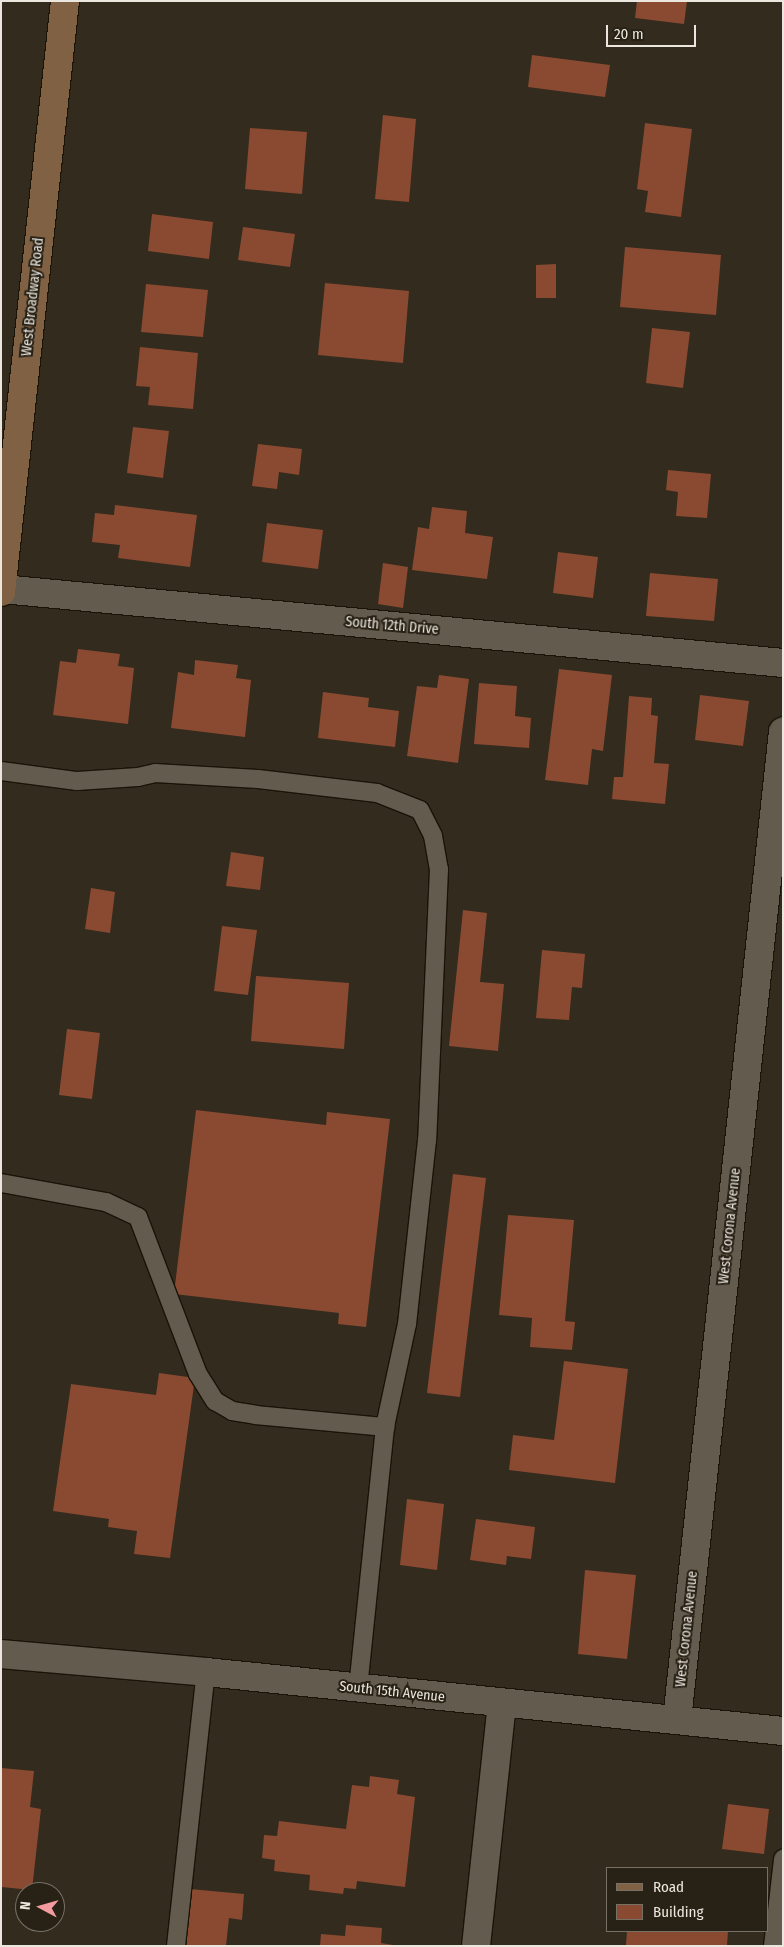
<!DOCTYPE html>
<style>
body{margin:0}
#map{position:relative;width:784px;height:1947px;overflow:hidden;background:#322b1e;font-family:"Fira Sans Condensed",sans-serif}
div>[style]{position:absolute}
.building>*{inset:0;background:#894a31}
.roads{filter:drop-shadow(1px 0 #1a1308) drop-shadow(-1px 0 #1a1308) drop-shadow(0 1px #1a1308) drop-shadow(0 -1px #1a1308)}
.service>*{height:18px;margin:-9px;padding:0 9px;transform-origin:9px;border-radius:9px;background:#635b4d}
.minor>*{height:28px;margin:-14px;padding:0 14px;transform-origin:14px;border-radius:14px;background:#635b4d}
.tertiary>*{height:28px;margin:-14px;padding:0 14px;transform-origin:14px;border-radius:14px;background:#635b4d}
.secondary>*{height:28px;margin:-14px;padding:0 14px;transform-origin:14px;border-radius:14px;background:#806144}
span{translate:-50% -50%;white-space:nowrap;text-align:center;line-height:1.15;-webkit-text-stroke:4px #282115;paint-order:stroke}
.street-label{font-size:14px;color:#ebe7df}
.frame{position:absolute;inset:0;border:2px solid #ebe7df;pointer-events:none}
.legend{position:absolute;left:606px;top:1867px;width:162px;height:65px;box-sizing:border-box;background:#282115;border:1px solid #767066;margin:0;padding:6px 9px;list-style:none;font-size:15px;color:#ebe7df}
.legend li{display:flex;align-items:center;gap:10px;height:25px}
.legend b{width:25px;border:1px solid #767066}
.north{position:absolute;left:15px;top:1882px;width:50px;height:50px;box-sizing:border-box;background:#282115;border:1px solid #767066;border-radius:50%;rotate:276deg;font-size:14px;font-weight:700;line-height:20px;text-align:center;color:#ebe7df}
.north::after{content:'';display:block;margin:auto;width:18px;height:22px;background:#f49b9f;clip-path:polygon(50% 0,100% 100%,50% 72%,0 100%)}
.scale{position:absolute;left:606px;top:25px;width:90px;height:22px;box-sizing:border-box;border:2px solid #ebe7df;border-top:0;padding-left:6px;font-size:15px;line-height:18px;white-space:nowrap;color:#ebe7df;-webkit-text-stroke:4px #282115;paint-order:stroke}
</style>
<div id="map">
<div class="building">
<div style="clip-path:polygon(637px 1px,687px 1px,684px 24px,635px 18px)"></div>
<div style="clip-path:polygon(532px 55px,610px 65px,605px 97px,528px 87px)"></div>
<div style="clip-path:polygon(383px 115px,416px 119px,409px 202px,375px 199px)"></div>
<div style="clip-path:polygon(645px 123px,692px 129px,681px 217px,645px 212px,648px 191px,637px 189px)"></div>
<div style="clip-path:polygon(250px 128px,307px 132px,302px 194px,245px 189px)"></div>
<div style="clip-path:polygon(152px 214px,213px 222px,209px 259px,148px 251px)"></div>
<div style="clip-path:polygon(243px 227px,295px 234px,290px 267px,238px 260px)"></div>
<div style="clip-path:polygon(625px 247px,721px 255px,716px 315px,620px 307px)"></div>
<div style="clip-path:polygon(556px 264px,556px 298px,536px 298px,536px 265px)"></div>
<div style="clip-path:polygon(325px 283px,409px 291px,403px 363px,318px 355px)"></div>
<div style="clip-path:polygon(146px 284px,208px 290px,203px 337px,141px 332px)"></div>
<div style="clip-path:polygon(652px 328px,690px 332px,683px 388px,646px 383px)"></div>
<div style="clip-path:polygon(140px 347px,198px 353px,193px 409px,148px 405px,150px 387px,136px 386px)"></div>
<div style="clip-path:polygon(133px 427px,169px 431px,163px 478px,127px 473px)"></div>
<div style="clip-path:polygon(258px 444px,302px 449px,299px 475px,279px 472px,277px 489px,252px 486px)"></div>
<div style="clip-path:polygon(668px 470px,711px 474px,707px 518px,676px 516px,678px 492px,666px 490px)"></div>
<div style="clip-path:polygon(115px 505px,197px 515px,190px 567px,118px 558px,120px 545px,92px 542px,95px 513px,114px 515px)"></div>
<div style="clip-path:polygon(432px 507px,467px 511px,465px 533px,493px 537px,487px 579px,412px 570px,418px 527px,429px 529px)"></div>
<div style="clip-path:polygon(267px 523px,323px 530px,318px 569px,262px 562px)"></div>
<div style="clip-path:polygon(558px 552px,598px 557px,593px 598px,553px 593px)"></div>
<div style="clip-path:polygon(383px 563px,408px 567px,403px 608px,378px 604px)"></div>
<div style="clip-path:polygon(650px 573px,718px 579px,714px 621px,646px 616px)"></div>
<div style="clip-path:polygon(78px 649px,120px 654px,118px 666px,134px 668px,128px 724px,53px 715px,60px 661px,76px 663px)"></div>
<div style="clip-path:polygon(195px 660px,238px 665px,236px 678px,251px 680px,245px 737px,171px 728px,178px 672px,194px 675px)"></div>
<div style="clip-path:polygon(559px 669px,612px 675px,603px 751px,592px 749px,588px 785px,545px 780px)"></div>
<div style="clip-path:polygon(439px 675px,469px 679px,458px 763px,407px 756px,417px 686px,437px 688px)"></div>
<div style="clip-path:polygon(479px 683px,517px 686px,515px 716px,531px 718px,529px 748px,474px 744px)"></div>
<div style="clip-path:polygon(323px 692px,369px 698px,368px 707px,399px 711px,395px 747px,318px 738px)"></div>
<div style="clip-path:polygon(700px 695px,749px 701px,743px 746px,695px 740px)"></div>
<div style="clip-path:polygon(629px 696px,652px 698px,651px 715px,658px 716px,654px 763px,669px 764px,665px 804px,612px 799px,614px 777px,623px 777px)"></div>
<div style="clip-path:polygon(231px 852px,264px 857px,260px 890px,226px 886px)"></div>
<div style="clip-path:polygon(91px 888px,115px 892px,110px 933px,85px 929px)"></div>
<div style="clip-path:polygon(463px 910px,487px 913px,480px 982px,504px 984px,498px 1051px,449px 1046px)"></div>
<div style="clip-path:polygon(222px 926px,257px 930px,248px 995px,214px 991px)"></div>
<div style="clip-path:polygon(542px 950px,585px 954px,582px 988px,572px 987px,569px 1020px,536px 1018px)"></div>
<div style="clip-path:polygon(256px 976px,349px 983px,344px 1049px,251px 1041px)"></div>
<div style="clip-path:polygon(67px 1029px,100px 1033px,92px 1099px,59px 1095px)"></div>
<div style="clip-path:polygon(196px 1110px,326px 1125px,327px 1112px,390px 1119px,366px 1327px,338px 1324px,339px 1313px,174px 1294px)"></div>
<div style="clip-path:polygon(453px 1174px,486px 1178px,460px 1397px,427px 1393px)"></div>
<div style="clip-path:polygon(508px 1215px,574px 1220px,565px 1321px,575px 1322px,572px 1350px,530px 1347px,532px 1318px,499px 1315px)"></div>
<div style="clip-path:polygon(564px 1361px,628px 1369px,615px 1483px,509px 1470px,513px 1435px,554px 1440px)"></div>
<div style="clip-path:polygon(159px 1373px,195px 1378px,170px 1558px,134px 1554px,137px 1531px,108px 1527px,109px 1519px,53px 1511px,71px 1384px,156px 1395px)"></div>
<div style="clip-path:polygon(407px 1499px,444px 1504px,437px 1570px,400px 1565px)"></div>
<div style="clip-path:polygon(476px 1519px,535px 1527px,531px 1559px,507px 1556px,506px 1565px,470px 1560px)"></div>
<div style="clip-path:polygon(585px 1570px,636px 1575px,627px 1659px,578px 1654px)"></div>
<div style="clip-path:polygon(1px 1768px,34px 1771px,30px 1807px,41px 1809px,32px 1890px,1px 1887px)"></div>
<div style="clip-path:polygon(370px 1776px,399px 1780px,397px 1794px,415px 1797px,405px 1887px,357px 1881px,356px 1889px,344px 1888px,343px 1894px,309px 1890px,310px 1875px,274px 1871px,275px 1860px,262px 1858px,264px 1835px,277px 1836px,279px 1821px,346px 1829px,352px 1785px,369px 1787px)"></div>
<div style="clip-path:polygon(728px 1804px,769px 1809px,764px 1854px,722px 1849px)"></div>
<div style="clip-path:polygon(190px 1889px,244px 1894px,242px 1920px,229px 1918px,226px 1946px,185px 1946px)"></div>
<div style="clip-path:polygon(346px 1925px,382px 1928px,381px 1943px,399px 1946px,320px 1946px,321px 1934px,345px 1936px)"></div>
<div style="clip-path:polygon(627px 1931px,728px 1931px,727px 1946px,626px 1945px)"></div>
</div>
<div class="roads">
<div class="service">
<div style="left:1px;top:771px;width:77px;rotate:7.5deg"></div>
<div style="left:77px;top:781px;width:61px;rotate:-3.8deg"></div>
<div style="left:138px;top:777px;width:17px;rotate:-13deg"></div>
<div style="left:155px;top:773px;width:103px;rotate:3.3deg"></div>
<div style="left:258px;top:779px;width:120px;rotate:6.7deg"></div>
<div style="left:377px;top:793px;width:46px;rotate:21.6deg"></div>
<div style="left:420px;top:810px;width:29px;rotate:63deg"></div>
<div style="left:433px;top:836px;width:34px;rotate:80deg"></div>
<div style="left:439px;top:869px;width:271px;rotate:92.5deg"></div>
<div style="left:427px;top:1140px;width:185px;rotate:96.2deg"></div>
<div style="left:407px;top:1324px;width:105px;rotate:102.1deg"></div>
<div style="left:1px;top:1183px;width:107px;rotate:10.3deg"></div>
<div style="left:106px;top:1202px;width:35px;rotate:25deg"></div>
<div style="left:138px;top:1217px;width:168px;rotate:69.1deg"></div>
<div style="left:198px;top:1374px;width:32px;rotate:58deg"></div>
<div style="left:215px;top:1401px;width:20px;rotate:30deg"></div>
<div style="left:232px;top:1411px;width:24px;rotate:9deg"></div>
<div style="left:256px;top:1415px;width:130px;rotate:5.3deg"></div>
<div style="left:385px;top:1427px;width:262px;rotate:95.9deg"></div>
<div style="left:176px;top:1946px;width:276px;rotate:-83.8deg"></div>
<div style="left:773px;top:1946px;width:88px;rotate:-83.4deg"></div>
</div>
<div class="minor">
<div style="left:2px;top:589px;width:784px;rotate:5.41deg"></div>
<div style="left:677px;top:1720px;width:994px;rotate:-83.88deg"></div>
<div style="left:476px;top:1946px;width:243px;rotate:-83.9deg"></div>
</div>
<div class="tertiary">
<div style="left:1px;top:1654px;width:206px;rotate:5deg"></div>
<div style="left:206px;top:1672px;width:580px;rotate:5.84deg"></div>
</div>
<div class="secondary">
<div style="left:1px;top:592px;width:594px;rotate:-83.82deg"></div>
</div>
</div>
<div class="street-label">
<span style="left:33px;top:297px;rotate:-84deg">West Broadway Road</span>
<span style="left:392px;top:626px;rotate:5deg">South 12th Drive</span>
<span style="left:730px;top:1226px;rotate:-84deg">West Corona Avenue</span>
<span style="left:687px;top:1629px;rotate:-84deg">West Corona Avenue</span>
<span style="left:392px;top:1692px;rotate:6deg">South 15th Avenue</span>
</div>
<div class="frame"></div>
<ul class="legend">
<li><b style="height:6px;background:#806144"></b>Road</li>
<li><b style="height:14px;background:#894a31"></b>Building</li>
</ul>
<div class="north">N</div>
<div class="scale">20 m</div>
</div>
